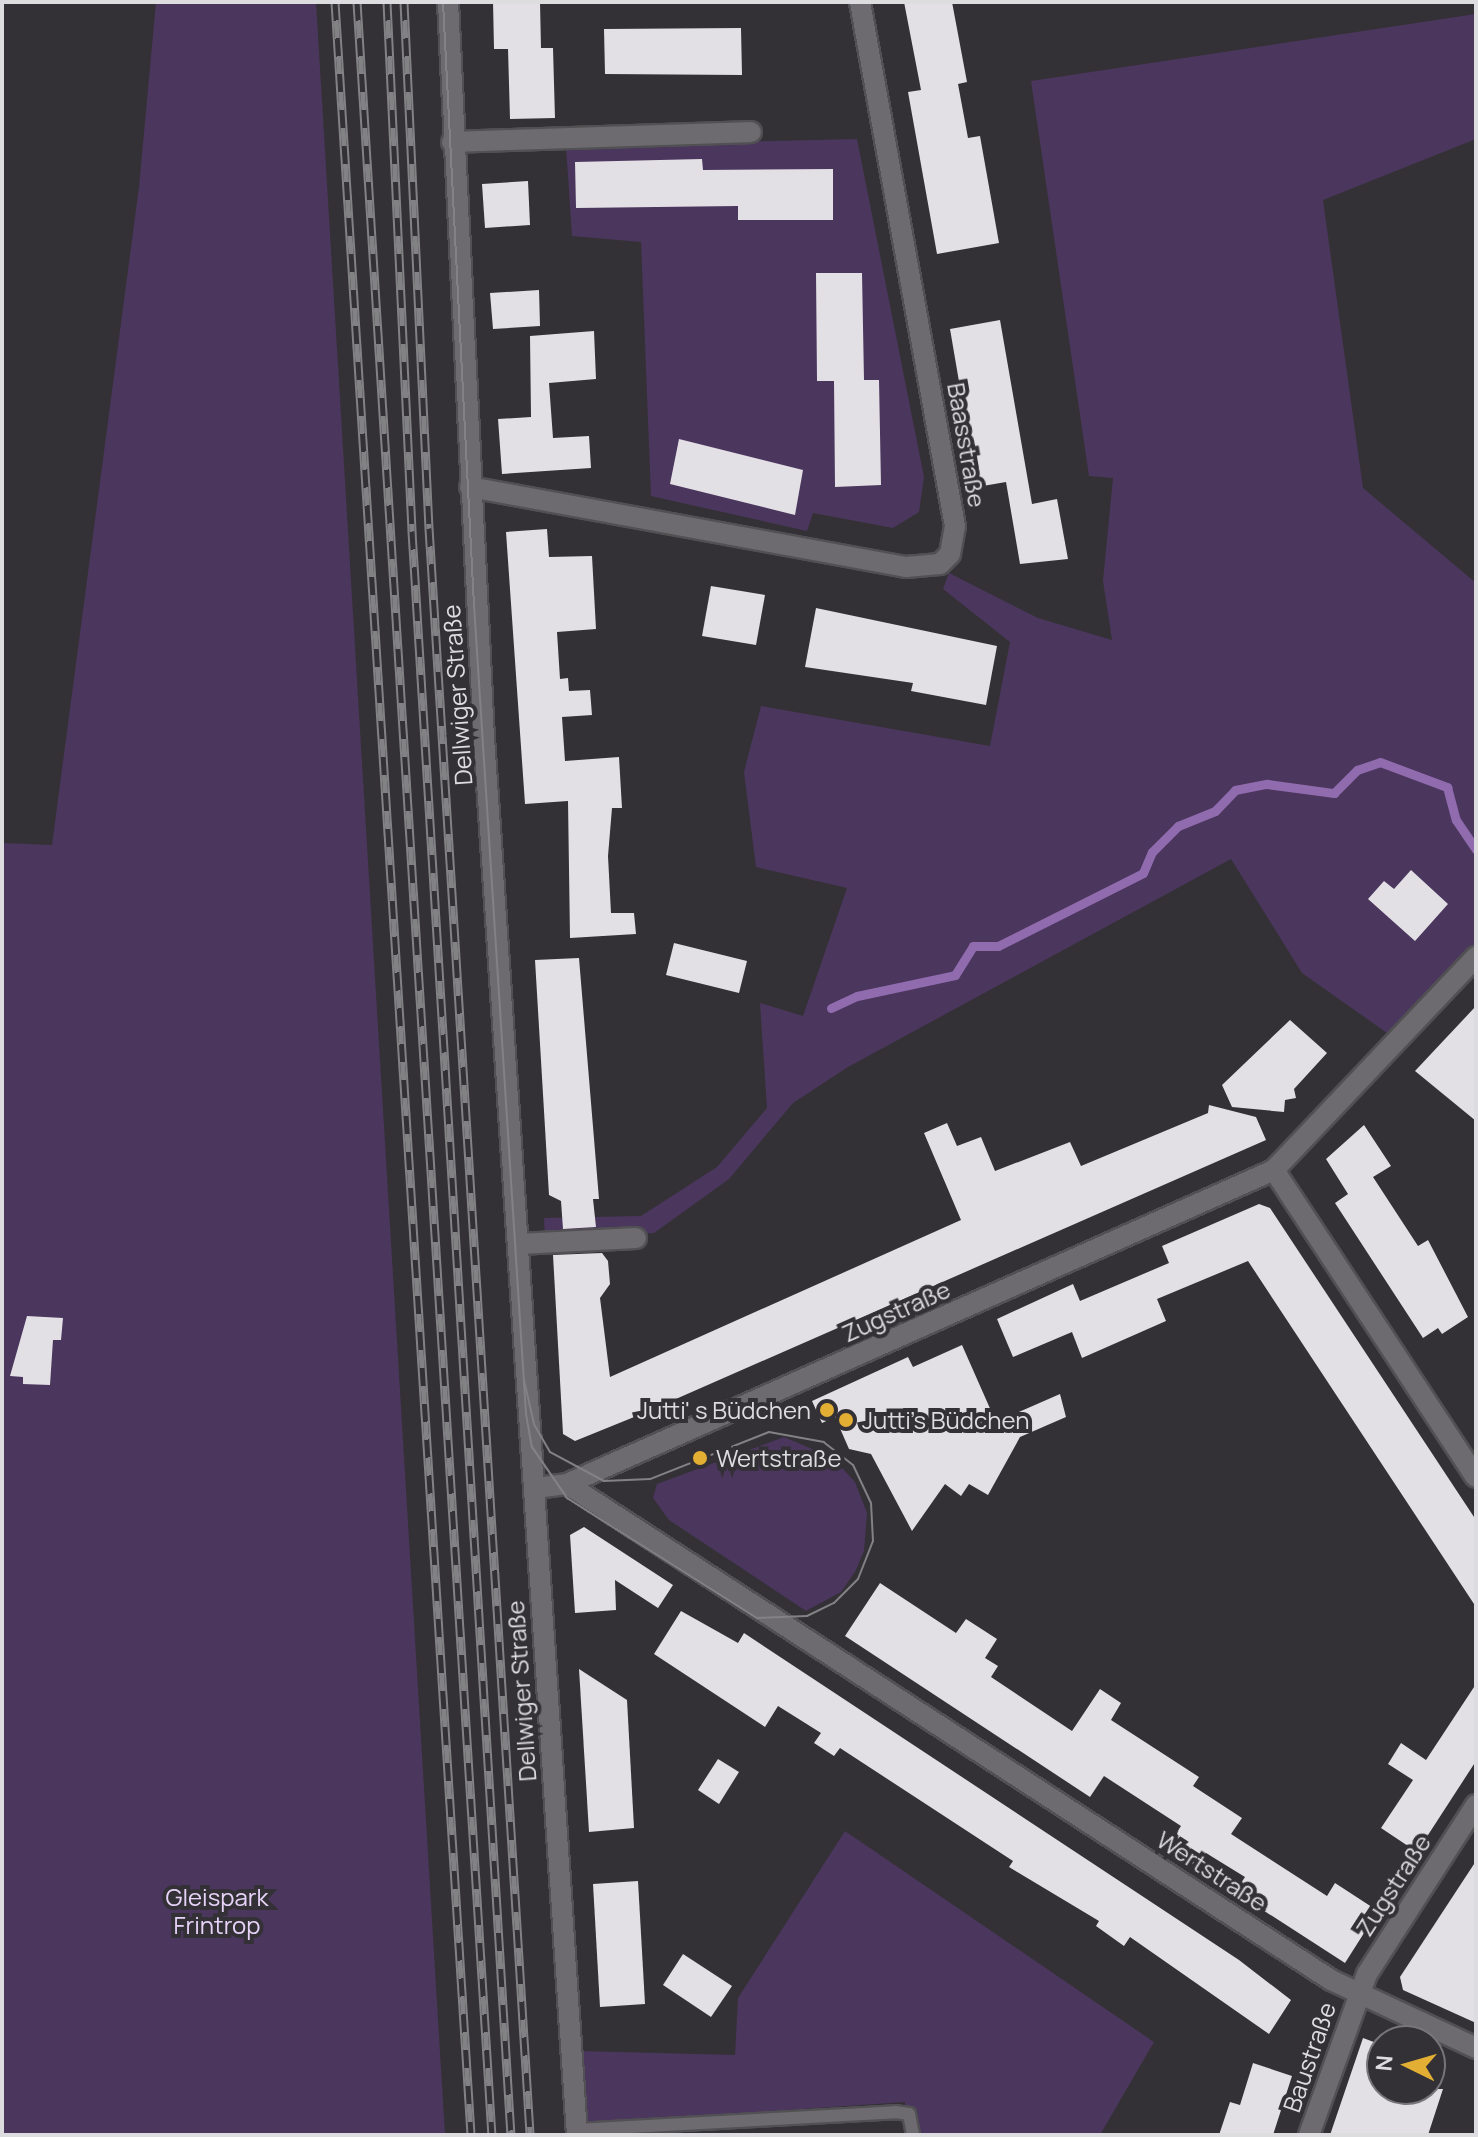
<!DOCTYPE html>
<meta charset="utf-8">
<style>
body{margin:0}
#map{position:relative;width:1478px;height:2137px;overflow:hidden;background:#333135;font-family:Manrope,sans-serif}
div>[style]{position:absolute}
.green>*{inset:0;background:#4b365d}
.stream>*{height:9px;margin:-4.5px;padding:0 4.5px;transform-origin:4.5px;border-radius:4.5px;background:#906caf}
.building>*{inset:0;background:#e2dfe5}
.roads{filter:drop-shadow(2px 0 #515053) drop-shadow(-2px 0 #515053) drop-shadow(0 2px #515053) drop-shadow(0 -2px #515053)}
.service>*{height:12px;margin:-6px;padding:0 6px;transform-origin:6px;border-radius:6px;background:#6e6b70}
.minor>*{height:20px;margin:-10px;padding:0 10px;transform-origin:10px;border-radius:10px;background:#6e6b70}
.secondary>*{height:20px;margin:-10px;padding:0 10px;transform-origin:10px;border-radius:10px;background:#6e6b70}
.tram>*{height:2px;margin:-1px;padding:0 1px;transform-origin:1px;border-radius:1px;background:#828184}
.rail>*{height:9px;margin-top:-4.5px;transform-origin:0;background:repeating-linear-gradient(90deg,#333135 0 18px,#828184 0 36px);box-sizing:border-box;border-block:2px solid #828184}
.dots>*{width:22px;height:22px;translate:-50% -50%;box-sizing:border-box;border:4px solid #333135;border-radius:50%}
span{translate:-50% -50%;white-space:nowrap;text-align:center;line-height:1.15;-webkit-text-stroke:8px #333135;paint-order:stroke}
.street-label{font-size:24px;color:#dddcdf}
.poi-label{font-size:24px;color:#dddcdf}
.right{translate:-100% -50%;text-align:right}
.left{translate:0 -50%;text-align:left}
.park-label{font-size:24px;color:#e7d3f9}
.frame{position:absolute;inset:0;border:4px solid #dddcdf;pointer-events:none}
.north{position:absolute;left:1366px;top:2025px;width:80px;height:80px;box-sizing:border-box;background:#333135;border:2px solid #777579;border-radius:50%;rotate:275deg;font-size:22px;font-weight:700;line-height:32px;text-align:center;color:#dddcdf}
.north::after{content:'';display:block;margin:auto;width:28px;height:36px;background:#e2ae34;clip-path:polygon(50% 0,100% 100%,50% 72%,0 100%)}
</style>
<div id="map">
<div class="green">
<div style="clip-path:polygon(156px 2px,316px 2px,445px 2135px,2px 2135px,2px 843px,52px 845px,139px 187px)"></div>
<div style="clip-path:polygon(1476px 14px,1476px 139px,1323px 200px,1363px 488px,1476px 583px,1476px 948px,1397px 1040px,1302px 973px,1231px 859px,848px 1067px,793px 1103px,729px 1179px,654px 1233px,545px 1237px,544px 1218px,641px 1216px,717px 1167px,767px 1108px,760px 1003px,803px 1016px,847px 888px,756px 867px,744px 772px,761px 706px,990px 746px,1010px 642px,943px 589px,949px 573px,1038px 618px,1112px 640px,1103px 581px,1113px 478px,1089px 476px,1031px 81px)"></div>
<div style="clip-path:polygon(857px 139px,924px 477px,919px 512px,893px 528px,813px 513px,807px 531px,651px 496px,641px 242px,572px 236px,566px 146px)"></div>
<div style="clip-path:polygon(784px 1437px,833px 1458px,855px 1482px,867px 1513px,864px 1551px,855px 1572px,841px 1592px,806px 1611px,669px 1520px,653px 1498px,657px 1484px)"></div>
<div style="clip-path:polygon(845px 1831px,1154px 2042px,1100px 2135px,904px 2135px,905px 2102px,581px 2124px,578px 2051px,735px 2055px,738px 1998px)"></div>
</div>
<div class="stream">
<div style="left:831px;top:1008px;width:29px;rotate:-25deg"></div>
<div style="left:857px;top:996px;width:100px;rotate:-12.1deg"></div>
<div style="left:955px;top:975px;width:34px;rotate:-58deg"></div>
<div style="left:973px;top:946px;width:25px"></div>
<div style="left:998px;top:946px;width:162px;rotate:-26.7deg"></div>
<div style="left:1143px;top:873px;width:23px;rotate:-67deg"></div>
<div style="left:1152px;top:852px;width:37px;rotate:-45deg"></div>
<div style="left:1178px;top:826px;width:40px;rotate:-22deg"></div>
<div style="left:1215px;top:811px;width:29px;rotate:-46deg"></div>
<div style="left:1235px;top:790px;width:33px;rotate:-11deg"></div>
<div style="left:1267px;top:784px;width:68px;rotate:7.7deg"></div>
<div style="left:1334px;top:793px;width:33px;rotate:-45deg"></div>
<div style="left:1357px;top:770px;width:24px;rotate:-19deg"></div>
<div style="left:1380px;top:762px;width:72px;rotate:20.5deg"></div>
<div style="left:1447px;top:787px;width:34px;rotate:75deg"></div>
<div style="left:1456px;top:820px;width:36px;rotate:56deg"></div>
</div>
<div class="building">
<div style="clip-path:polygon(493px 2px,540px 2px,541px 48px,553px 48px,555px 118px,510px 119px,508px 49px,494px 49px)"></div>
<div style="clip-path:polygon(904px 2px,952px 2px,967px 82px,958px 84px,968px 138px,980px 136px,999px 243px,937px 254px,908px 92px,921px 90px)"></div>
<div style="clip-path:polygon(741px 28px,742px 75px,605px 74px,604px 29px)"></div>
<div style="clip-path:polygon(702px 159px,703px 170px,833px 169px,833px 220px,738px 220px,738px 206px,576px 208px,575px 162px)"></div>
<div style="clip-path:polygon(528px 181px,530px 225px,485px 228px,482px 184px)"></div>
<div style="clip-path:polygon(816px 273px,862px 273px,864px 380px,879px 380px,881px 485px,835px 487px,834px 381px,817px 381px)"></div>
<div style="clip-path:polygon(539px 290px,540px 326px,493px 329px,490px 293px)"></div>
<div style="clip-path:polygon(1000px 320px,1032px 504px,1057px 499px,1068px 559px,1020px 564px,1006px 482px,977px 487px,950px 329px)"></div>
<div style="clip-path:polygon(594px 331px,596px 379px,549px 383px,553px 438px,589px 436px,591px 468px,502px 474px,498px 419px,531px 417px,530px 336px)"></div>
<div style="clip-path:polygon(679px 439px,803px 470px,795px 515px,670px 484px)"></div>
<div style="clip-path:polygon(547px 529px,549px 557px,592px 556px,596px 629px,557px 632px,560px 679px,568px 678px,569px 691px,590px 690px,592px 715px,562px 717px,565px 761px,619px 757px,622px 808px,612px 808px,608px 856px,611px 913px,634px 913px,636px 934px,570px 938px,568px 801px,525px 804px,506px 532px)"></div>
<div style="clip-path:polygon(711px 586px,765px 595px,756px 645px,702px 636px)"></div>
<div style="clip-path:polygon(816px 608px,997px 646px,986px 705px,911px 691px,913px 683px,805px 667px)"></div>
<div style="clip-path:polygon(1411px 870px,1448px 904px,1415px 941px,1368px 899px,1384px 881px,1394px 889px)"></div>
<div style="clip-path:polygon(674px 943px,747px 961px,739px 993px,666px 975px)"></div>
<div style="clip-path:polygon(579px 958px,599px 1199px,593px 1199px,596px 1227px,563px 1229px,561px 1201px,549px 1195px,535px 960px)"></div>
<div style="clip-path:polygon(1476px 1006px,1476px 1121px,1415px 1071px)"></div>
<div style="clip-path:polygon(1290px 1020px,1327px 1053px,1294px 1089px,1296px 1098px,1285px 1100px,1284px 1112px,1232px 1107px,1222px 1085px)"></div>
<div style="clip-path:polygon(1209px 1105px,1256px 1117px,1266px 1140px,644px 1413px,575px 1441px,563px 1434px,553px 1255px,602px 1253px,608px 1261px,610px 1284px,600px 1298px,610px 1377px,961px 1220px,924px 1133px,947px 1123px,957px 1146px,981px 1137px,995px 1171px,1070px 1142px,1081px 1166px,1208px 1113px)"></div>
<div style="clip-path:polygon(1364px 1125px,1391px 1166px,1373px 1177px,1418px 1246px,1428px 1240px,1468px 1317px,1442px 1334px,1438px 1328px,1423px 1338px,1335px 1203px,1348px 1194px,1326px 1159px)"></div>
<div style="clip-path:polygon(1259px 1204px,1270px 1208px,1476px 1520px,1476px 1607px,1248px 1261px,1157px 1299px,1166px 1321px,1082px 1358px,1072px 1332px,1013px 1357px,997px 1319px,1073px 1284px,1080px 1301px,1169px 1263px,1162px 1246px)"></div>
<div style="clip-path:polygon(27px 1316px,63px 1318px,61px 1340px,53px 1340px,50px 1385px,23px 1384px,23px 1377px,10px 1376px)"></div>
<div style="clip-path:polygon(962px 1345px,996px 1422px,1060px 1394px,1066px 1417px,1020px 1437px,988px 1495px,969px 1484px,961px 1496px,945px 1484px,912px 1531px,871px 1454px,849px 1449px,835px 1417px,822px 1423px,812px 1401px,908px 1357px,913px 1367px)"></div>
<div style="clip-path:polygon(584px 1527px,673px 1585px,658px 1608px,615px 1580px,616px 1610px,575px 1613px,570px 1535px)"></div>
<div style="clip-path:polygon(880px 1583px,956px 1633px,966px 1619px,997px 1639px,985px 1658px,998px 1666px,991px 1677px,1072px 1731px,1100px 1689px,1121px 1703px,1111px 1720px,1199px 1777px,1193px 1786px,1242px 1818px,1231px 1834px,1327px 1896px,1335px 1883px,1378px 1911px,1345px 1963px,1235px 1892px,1245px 1877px,1206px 1853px,1197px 1867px,1167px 1847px,1181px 1826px,1104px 1776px,1090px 1797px,845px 1636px)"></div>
<div style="clip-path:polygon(681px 1611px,738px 1643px,744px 1633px,1239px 1960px,1291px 2000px,1269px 2034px,1130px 1937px,1124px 1946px,1096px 1926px,1099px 1921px,1009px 1867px,1013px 1861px,840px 1748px,834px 1756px,814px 1743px,821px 1733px,778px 1706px,765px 1727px,654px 1654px)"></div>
<div style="clip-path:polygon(579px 1669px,627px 1700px,634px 1828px,589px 1832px)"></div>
<div style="clip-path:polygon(1476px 1684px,1476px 1761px,1417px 1852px,1381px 1828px,1413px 1780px,1388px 1764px,1401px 1743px,1426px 1760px)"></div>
<div style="clip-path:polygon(718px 1759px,739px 1772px,719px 1804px,698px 1790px)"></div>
<div style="clip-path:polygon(1476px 1861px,1476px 2023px,1403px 1990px,1400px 1977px)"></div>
<div style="clip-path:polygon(638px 1881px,645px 2004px,600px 2007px,593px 1884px)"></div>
<div style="clip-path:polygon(683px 1954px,732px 1986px,711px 2017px,663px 1985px)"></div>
<div style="clip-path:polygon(1363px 2038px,1382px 2045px,1382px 2089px,1443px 2089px,1428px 2135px,1330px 2135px)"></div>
<div style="clip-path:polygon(1253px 2063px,1292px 2076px,1273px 2135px,1219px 2135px,1230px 2102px,1240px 2105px)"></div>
</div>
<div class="roads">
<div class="service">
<div style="left:576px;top:2130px;width:320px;rotate:-3.2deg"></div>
<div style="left:895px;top:2112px;width:14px;rotate:8deg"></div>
<div style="left:909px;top:2114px;width:21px;rotate:79deg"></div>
</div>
<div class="minor">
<div style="left:452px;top:142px;width:299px;rotate:-1.9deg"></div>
<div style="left:470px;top:487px;width:443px;rotate:10.4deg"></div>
<div style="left:906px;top:567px;width:34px;rotate:-5deg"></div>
<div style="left:940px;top:564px;width:14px;rotate:-45deg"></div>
<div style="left:950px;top:554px;width:28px;rotate:-80deg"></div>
<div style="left:955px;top:526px;width:533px;rotate:-100.28deg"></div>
<div style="left:1274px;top:1170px;width:367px;rotate:56.7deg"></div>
<div style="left:519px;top:1244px;width:117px;rotate:-2.9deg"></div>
<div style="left:567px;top:1484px;width:911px;rotate:32.99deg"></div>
<div style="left:1331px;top:1980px;width:160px;rotate:25.1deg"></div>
<div style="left:535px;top:1488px;width:32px;rotate:-7deg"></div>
<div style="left:567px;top:1484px;width:774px;rotate:-23.95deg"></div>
<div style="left:1274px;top:1170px;width:294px;rotate:-46.5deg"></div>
<div style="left:1309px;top:2135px;width:171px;rotate:-70.2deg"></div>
<div style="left:1367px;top:1974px;width:201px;rotate:-57.2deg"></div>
</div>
<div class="secondary">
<div style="left:448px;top:2px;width:737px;rotate:87.2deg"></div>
<div style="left:484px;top:738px;width:1400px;rotate:86.19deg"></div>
</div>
</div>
<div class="tram">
<div style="left:443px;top:2px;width:604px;rotate:87.06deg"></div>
<div style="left:474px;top:605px;width:811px;rotate:86.32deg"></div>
<div style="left:526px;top:1414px;width:34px;rotate:80deg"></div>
<div style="left:532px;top:1447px;width:62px;rotate:55.5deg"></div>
<div style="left:567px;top:1498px;width:225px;rotate:32.3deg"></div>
<div style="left:757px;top:1618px;width:50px;rotate:-2.3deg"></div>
<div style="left:807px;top:1616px;width:30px;rotate:-26deg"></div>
<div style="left:834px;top:1603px;width:34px;rotate:-45deg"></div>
<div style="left:858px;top:1579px;width:41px;rotate:-68.5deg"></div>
<div style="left:873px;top:1541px;width:38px;rotate:-93deg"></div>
<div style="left:871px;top:1503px;width:42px;rotate:-115.3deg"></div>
<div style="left:853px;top:1465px;width:37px;rotate:-142deg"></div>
<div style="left:824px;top:1442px;width:56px;rotate:-169.7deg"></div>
<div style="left:769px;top:1432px;width:128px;rotate:158.4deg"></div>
<div style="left:650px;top:1479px;width:46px;rotate:177.5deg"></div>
<div style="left:604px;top:1481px;width:61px;rotate:-151.8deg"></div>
<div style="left:550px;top:1452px;width:32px;rotate:-120deg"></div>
<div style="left:534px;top:1424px;width:45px;rotate:-102.8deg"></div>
</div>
<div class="rail">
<div style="left:335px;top:2px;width:2137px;rotate:86.35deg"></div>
<div style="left:357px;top:2px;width:2137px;rotate:86.38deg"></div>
<div style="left:387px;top:2px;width:530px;rotate:87.29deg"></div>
<div style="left:412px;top:531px;width:1607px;rotate:86.47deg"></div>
<div style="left:404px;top:2px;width:527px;rotate:87.28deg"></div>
<div style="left:429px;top:528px;width:1610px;rotate:86.4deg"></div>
</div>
<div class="dots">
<div style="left:827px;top:1410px;background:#e2ae34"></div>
<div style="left:846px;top:1420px;background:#e2ae34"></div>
<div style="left:700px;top:1458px;background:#e2ae34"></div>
</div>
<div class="street-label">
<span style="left:967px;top:445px;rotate:80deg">Baasstraße</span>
<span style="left:457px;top:695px;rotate:-94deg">Dellwiger Straße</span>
<span style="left:896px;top:1311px;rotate:-24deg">Zugstraße</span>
<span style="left:521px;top:1691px;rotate:-94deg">Dellwiger Straße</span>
<span style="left:1212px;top:1871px;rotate:33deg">Wertstraße</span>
<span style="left:1393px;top:1885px;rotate:-57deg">Zugstraße</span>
<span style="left:1309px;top:2057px;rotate:-71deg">Baustraße</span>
</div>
<div class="poi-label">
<span class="right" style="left:811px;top:1410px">Jutti' s Büdchen</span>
<span class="left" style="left:862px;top:1420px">Jutti's Büdchen</span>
<span class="left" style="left:716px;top:1458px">Wertstraße</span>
</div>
<div class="park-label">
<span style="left:217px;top:1911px">Gleispark<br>Frintrop</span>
</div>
<div class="frame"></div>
<div class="north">N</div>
</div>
